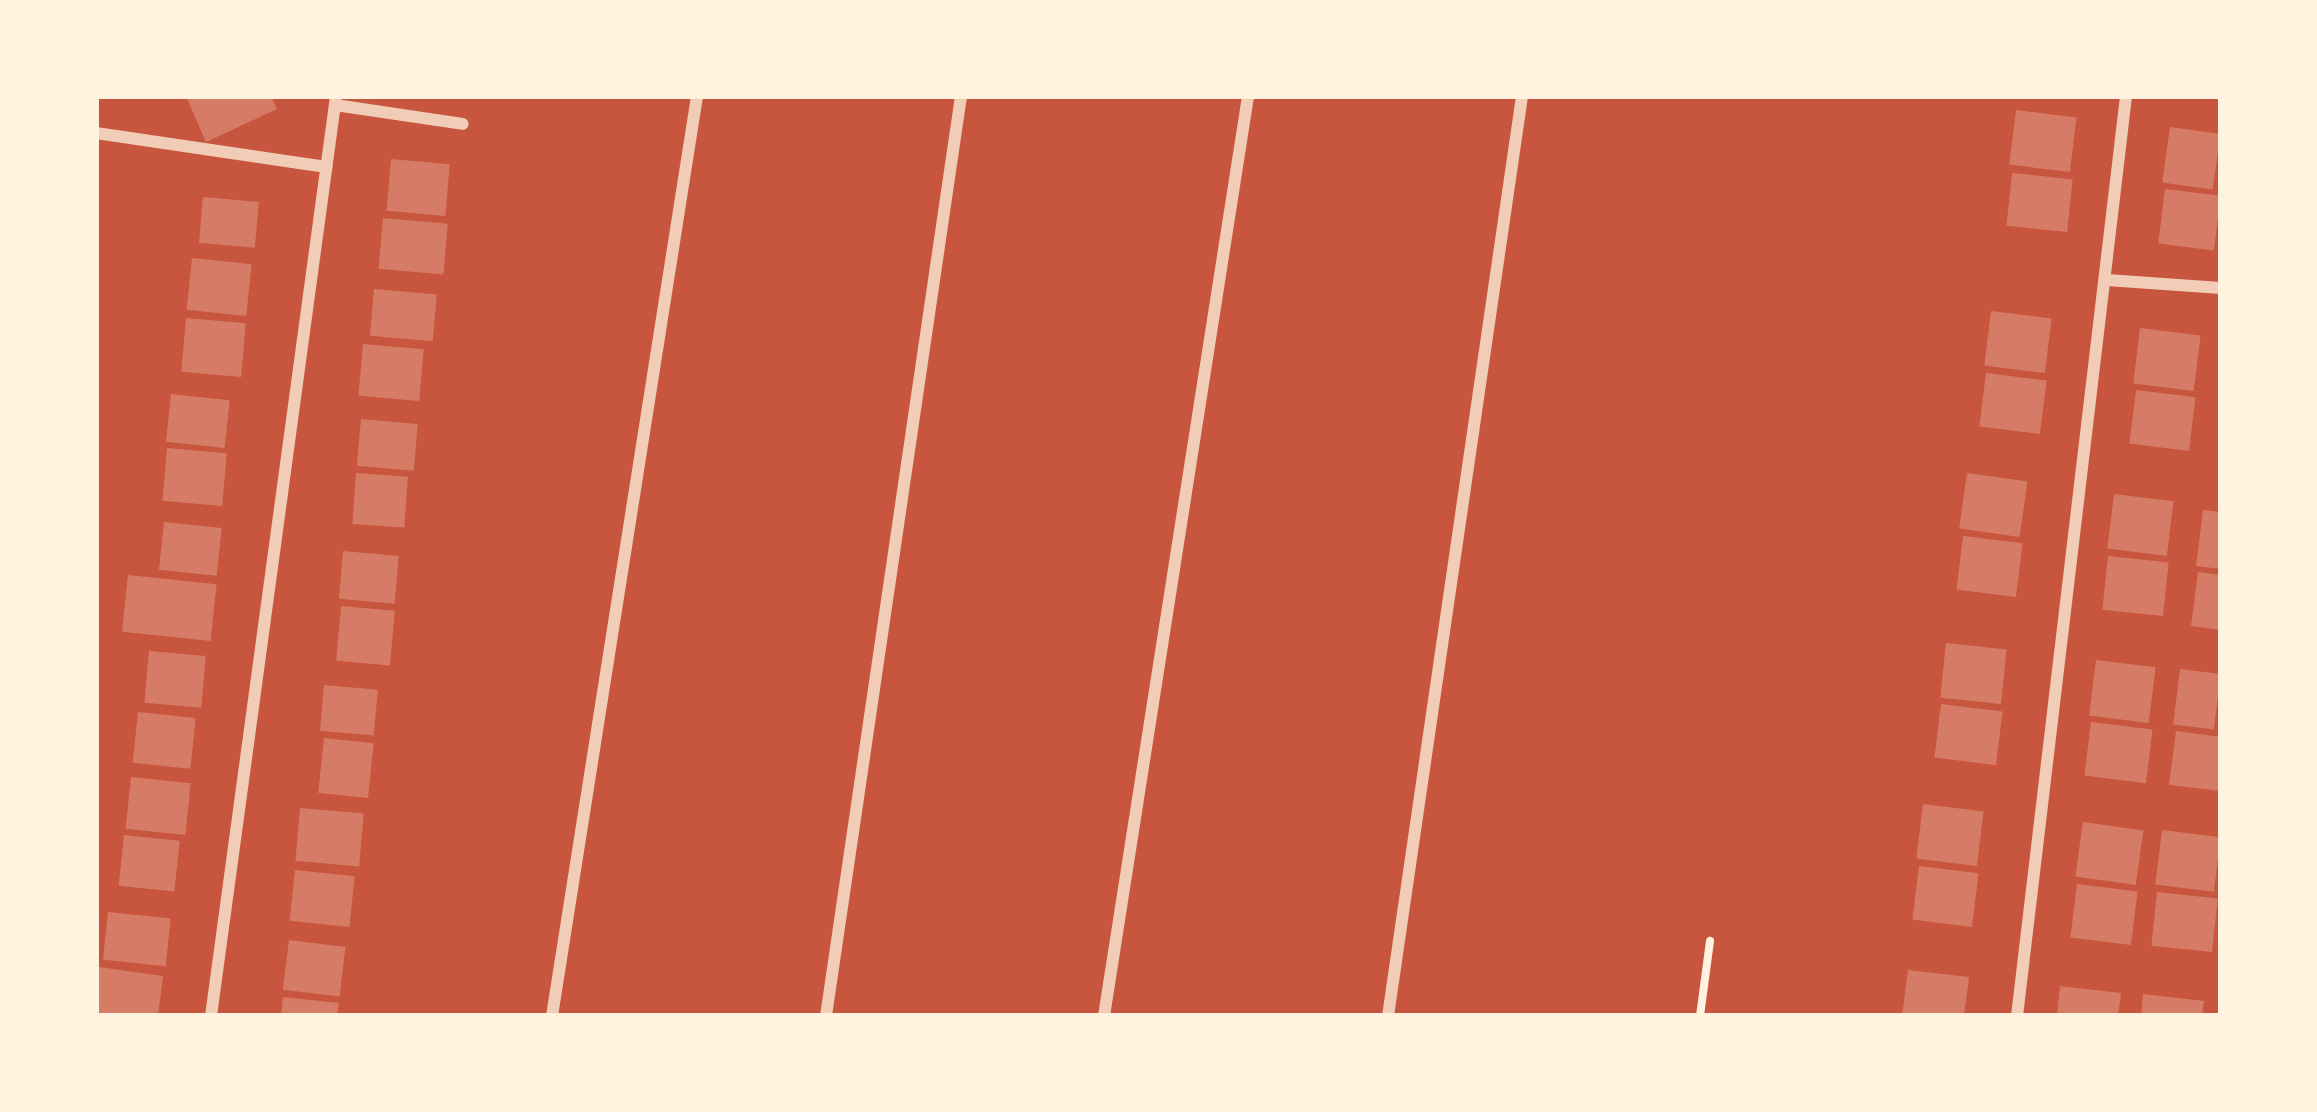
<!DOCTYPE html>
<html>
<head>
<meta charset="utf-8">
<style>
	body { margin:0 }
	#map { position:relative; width:2317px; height:1112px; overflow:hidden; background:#c8553d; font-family:"Nunito Sans",sans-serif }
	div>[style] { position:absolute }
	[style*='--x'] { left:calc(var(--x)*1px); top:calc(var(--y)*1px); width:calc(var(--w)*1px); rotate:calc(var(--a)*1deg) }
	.building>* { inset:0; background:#d67c66; transform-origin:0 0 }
	.path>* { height:8px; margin:-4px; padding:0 4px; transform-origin:4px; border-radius:4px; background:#fff3e0 }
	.minor>* { height:12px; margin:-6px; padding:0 6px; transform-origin:6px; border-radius:6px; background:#f1ccb7 }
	span { translate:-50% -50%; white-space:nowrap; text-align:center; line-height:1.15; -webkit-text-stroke:12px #fff3e0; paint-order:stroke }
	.frame { position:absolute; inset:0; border:99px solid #fff3e0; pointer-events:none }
</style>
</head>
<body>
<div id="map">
	<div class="building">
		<i style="clip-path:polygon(186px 96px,271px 96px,277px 109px,206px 142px)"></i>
		<i style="left:2016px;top:110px;width:61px;height:55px;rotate:7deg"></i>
		<i style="left:2170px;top:127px;width:51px;height:56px;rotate:8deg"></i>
		<i style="left:391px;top:159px;width:59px;height:52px;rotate:5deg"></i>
		<i style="left:2012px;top:173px;width:61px;height:53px;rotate:6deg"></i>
		<i style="left:2165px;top:189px;width:56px;height:55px;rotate:7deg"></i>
		<i style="left:203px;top:197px;width:56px;height:46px;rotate:5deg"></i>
		<i style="left:383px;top:218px;width:65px;height:51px;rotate:5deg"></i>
		<i style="left:192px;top:258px;width:60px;height:52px;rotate:6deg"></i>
		<i style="left:374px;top:289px;width:63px;height:47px;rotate:5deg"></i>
		<i style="left:1991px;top:311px;width:61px;height:55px;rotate:7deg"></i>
		<i style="left:186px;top:318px;width:60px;height:54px;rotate:5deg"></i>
		<i style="left:2140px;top:328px;width:61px;height:56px;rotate:7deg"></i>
		<i style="left:363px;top:344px;width:61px;height:52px;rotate:5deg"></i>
		<i style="left:1986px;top:373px;width:61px;height:54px;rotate:7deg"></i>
		<i style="left:2136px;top:390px;width:60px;height:54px;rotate:7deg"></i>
		<i style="left:171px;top:394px;width:59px;height:48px;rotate:6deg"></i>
		<i style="left:361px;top:419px;width:57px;height:47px;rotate:5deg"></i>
		<i style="left:167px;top:448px;width:60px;height:53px;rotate:5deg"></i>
		<i style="left:356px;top:473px;width:52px;height:51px;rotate:4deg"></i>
		<i style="left:1967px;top:473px;width:61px;height:56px;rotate:8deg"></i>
		<i style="left:2114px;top:494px;width:60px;height:55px;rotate:7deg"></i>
		<i style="clip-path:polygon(2203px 510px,2221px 512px,2221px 569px,2196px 566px)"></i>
		<i style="left:164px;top:522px;width:58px;height:48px;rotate:6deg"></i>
		<i style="left:1963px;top:536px;width:60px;height:54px;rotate:7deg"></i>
		<i style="left:343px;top:551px;width:56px;height:48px;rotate:5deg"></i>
		<i style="left:2108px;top:556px;width:61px;height:54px;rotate:6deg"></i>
		<i style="clip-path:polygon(2198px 572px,2221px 575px,2221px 630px,2191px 626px)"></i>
		<i style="left:128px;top:575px;width:89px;height:57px;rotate:6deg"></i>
		<i style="left:341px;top:606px;width:54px;height:55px;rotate:5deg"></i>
		<i style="left:1946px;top:643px;width:61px;height:55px;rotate:6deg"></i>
		<i style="left:149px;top:651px;width:57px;height:52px;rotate:5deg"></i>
		<i style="left:2096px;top:660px;width:60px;height:56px;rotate:7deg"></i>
		<i style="left:2180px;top:669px;width:41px;height:56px;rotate:7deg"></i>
		<i style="left:324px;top:685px;width:54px;height:46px;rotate:5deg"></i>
		<i style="left:1941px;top:704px;width:62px;height:54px;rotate:7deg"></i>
		<i style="left:138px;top:712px;width:58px;height:51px;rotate:6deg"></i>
		<i style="left:2091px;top:722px;width:62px;height:54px;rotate:7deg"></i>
		<i style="clip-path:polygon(2176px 731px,2221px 737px,2221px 791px,2169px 785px)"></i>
		<i style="left:324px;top:738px;width:50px;height:55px;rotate:6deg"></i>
		<i style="left:131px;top:777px;width:60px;height:52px;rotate:6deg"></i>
		<i style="left:1923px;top:804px;width:61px;height:55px;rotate:7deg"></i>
		<i style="left:300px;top:808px;width:64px;height:53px;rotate:5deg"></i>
		<i style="left:2083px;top:822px;width:61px;height:55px;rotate:8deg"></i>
		<i style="left:2162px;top:830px;width:59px;height:55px;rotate:7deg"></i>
		<i style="left:124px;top:835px;width:56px;height:51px;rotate:6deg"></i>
		<i style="left:1919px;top:866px;width:60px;height:54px;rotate:7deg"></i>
		<i style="left:295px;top:870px;width:60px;height:51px;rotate:6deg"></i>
		<i style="left:2077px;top:884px;width:61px;height:54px;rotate:7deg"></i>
		<i style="left:2157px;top:892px;width:61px;height:54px;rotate:6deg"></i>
		<i style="left:108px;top:912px;width:63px;height:48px;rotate:6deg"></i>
		<i style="left:289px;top:940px;width:57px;height:50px;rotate:7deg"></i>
		<i style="clip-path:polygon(99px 967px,163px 976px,158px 1016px,96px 1016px)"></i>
		<i style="clip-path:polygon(1908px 970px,1969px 977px,1964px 1016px,1902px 1016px)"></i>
		<i style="clip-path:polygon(2060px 986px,2121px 993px,2118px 1016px,2057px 1016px)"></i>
		<i style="clip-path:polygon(2143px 994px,2204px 1001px,2202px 1016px,2141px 1016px)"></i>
		<i style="clip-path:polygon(283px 997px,339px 1003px,337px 1016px,281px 1016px)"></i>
	</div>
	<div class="path">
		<i style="--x:1700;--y:1016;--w:76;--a:-82.4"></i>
	</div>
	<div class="minor">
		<i style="--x:335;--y:105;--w:129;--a:8.4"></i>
		<i style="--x:96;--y:133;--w:233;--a:8.4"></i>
		<i style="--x:2107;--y:280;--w:114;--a:4"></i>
		<i style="--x:211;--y:1016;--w:928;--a:-82.26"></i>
		<i style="--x:552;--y:1016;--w:931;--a:-81.04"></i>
		<i style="--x:826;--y:1016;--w:930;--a:-81.65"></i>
		<i style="--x:1104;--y:1016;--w:931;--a:-81.1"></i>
		<i style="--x:1388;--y:1016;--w:930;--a:-81.71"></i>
		<i style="--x:2017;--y:1016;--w:926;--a:-83.24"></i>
	</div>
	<div class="frame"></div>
</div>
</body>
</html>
